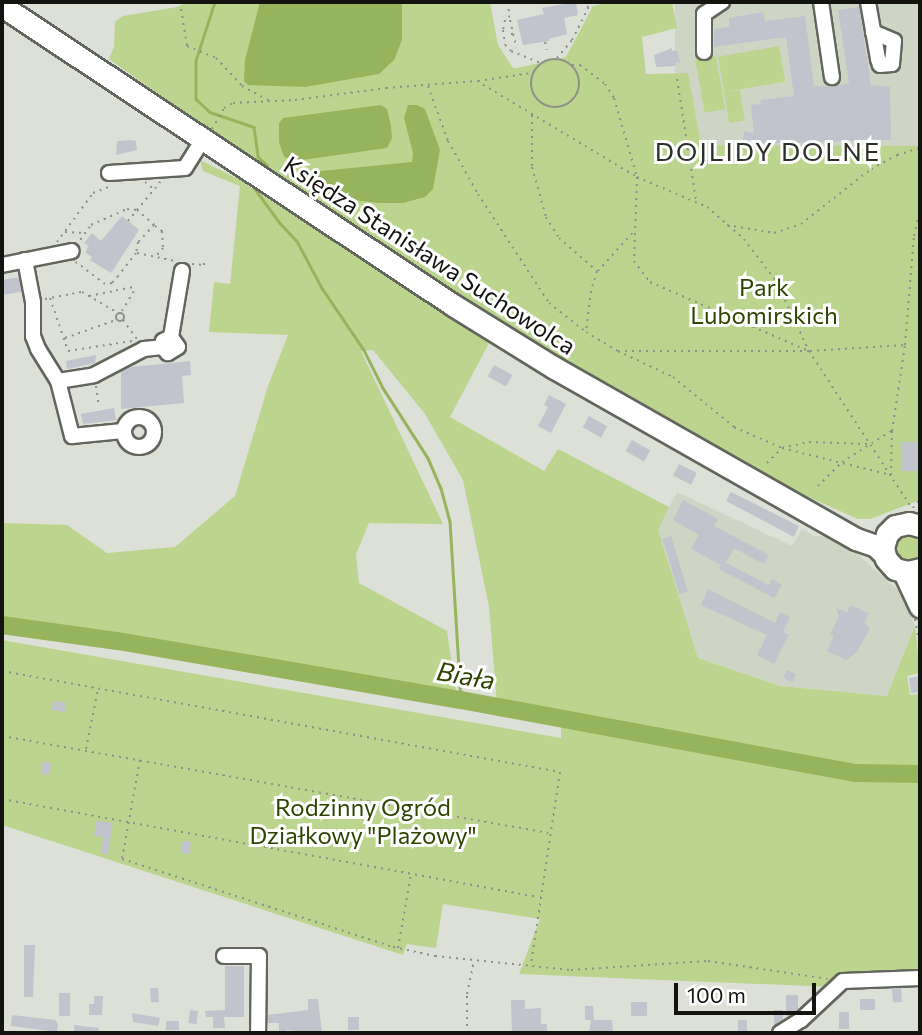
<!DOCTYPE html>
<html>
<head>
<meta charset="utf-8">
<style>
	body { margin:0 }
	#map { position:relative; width:922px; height:1035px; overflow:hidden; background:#dce0d6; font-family:Commissioner,sans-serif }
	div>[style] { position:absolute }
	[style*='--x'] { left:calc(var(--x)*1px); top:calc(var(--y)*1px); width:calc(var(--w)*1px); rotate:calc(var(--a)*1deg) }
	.built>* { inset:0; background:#ced5c4; transform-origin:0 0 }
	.green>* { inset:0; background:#bcd58e; transform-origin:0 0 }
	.water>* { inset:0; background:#96b45b }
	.stream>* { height:2.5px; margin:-1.25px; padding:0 1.25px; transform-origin:1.25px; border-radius:1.25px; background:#96b45b }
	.river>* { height:18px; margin:-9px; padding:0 9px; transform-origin:9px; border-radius:9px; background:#96b45b }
	.building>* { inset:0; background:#c1c3cd; transform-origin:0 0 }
	.path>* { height:2px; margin-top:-1px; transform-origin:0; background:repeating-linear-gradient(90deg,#8e9189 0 2px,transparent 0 7px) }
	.path>.ring { margin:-1px; padding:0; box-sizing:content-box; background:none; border:2px solid #8e9189; border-radius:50% }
	.roads { filter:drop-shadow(2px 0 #62665d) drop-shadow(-2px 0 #62665d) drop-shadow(0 2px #62665d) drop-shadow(0 -2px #62665d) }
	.minor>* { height:14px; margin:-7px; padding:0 7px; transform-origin:7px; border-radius:7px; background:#fff }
	.minor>.ring { margin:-7px; padding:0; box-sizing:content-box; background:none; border:14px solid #fff; border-radius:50% }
	.highway>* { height:21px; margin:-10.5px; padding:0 10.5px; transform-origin:10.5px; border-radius:10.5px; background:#fff }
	span { translate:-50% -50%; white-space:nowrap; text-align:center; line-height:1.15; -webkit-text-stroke:6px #fff; paint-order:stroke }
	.street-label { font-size:24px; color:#131410 }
	.park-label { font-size:24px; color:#314300 }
	.neighbourhood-label { font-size:26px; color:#2c2f27; letter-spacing:2px }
	.water-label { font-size:26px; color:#314200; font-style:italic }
	.frame { position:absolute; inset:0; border:4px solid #131410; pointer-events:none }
	.scale { position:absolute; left:674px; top:983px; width:142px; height:32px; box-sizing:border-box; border:4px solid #131410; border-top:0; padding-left:9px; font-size:21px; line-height:24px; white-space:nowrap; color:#131410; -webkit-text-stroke:5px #fff; paint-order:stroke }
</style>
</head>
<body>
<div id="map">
	<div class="built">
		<i style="left:675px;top:2px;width:245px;height:145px"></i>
		<i style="clip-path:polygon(677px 492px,792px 546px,802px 529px,815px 536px,829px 537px,855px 552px,898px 590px,915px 626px,888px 696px,780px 686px,698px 658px,657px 529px)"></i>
	</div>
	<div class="green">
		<i style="clip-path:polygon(187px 2px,490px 2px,498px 45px,513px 68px,517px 68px,566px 57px,593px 6px,612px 2px,672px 2px,677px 28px,642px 37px,646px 74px,688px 73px,701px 145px,920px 146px,920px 491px,917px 501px,870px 519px,858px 519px,775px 482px,555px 362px,272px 174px,109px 59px,114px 47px,115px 22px,123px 16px,177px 7px)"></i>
		<i style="left:779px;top:46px;width:36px;height:62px;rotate:80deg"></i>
		<i style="left:716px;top:56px;width:54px;height:21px;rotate:80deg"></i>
		<i style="left:740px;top:90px;width:31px;height:16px;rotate:81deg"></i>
		<i style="clip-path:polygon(200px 160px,238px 179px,489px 343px,450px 417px,544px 471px,558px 449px,669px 507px,658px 530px,698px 658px,780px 686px,887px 696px,915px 626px,920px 673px,907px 676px,910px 695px,920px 694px,920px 984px,856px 988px,519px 974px,540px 919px,443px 904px,436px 948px,407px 944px,403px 955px,2px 825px,2px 640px,561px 738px,561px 715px,497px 704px,489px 607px,463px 480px,425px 414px,373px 350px,361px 351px,443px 524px,369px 523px,356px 554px,359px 583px,447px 631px,457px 699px,2px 620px,2px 523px,67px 525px,107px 553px,175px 547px,235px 496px,268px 386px,288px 335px,209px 332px,214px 282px,230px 284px,240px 186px,203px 171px)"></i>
		<i style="clip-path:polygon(916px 533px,920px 537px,920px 559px,905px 565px,890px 550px,898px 534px)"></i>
	</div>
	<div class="water">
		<i style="clip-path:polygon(260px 2px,402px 2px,402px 40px,394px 60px,379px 74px,305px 87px,248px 85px,244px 81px,245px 60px)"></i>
		<i style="clip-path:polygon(381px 105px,387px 109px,391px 126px,392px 138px,387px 148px,295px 161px,284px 157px,279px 142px,279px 123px,283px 118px)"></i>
		<i style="clip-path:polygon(408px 105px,417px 105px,425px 109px,440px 150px,433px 189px,425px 197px,403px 203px,378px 203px,339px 198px,308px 187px,305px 182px,311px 172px,412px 162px,413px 153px,404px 118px)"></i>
	</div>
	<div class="stream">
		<i style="--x:215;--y:2;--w:62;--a:107.9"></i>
		<i style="--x:196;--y:61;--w:38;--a:90"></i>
		<i style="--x:196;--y:99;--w:19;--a:43"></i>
		<i style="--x:210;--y:112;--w:46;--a:18.8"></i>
		<i style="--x:254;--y:127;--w:30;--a:82"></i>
		<i style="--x:258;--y:157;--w:12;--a:42"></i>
		<i style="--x:267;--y:165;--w:4;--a:104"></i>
		<i style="--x:255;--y:185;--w:4;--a:90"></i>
		<i style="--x:255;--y:189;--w:42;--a:53.7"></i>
		<i style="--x:280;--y:223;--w:25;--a:47"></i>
		<i style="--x:297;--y:241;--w:53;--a:62"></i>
		<i style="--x:322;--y:288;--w:75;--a:55.9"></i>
		<i style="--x:364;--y:350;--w:42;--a:63.4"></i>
		<i style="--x:383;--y:388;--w:83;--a:57.3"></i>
		<i style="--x:428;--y:458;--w:33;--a:67"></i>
		<i style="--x:441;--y:488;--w:34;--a:75"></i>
		<i style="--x:450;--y:521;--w:179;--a:86.5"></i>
	</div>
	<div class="river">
		<i style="--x:2;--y:625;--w:117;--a:7.9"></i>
		<i style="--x:118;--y:641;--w:348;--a:9.8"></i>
		<i style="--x:461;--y:700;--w:402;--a:10.5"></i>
		<i style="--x:856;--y:773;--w:64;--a:0.9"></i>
	</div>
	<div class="building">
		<i style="clip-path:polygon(576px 2px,578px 15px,564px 18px,567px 34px,549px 39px,549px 41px,523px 45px,517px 20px,544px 14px,542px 8px)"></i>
		<i style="clip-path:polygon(859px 7px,871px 85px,890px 87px,891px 140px,743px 144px,744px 131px,754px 133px,751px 105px,761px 104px,760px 100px,794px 96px,786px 37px,714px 47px,714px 29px,729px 27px,729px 18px,763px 12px,765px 21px,805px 16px,814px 86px,832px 87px,849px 83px,838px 10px)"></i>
		<i style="clip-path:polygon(672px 48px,672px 51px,677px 50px,680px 62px,675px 63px,676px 66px,656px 67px,654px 55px)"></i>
		<i style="clip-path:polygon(131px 140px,136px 141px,137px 150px,116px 155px,117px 141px)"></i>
		<i style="clip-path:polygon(122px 216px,139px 230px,111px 273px,90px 260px,92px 257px,85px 252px,89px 246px,84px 243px,92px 233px,101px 241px)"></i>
		<i style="clip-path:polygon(19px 277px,21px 292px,2px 295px,2px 280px)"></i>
		<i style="clip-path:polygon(96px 355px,95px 363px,67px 369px,66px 361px)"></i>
		<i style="clip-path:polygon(190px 361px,191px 375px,182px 376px,184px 403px,121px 409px,121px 372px,132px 367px)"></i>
		<i style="left:494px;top:365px;width:21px;height:13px;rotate:29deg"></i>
		<i style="clip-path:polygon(549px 395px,566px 404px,551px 433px,538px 426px,548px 407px,544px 405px)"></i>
		<i style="clip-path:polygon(114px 408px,116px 420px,83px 424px,81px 414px)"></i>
		<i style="left:589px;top:416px;width:21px;height:13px;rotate:29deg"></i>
		<i style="left:632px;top:440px;width:21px;height:13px;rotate:29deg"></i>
		<i style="left:902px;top:442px;width:17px;height:29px"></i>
		<i style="left:679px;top:464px;width:20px;height:13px;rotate:27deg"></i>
		<i style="clip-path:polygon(731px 492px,799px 526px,794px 537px,726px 501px)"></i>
		<i style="clip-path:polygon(683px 500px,718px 519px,714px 526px,769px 555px,764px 564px,734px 548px,726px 563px,769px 585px,772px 579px,782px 585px,774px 598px,719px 569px,721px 565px,691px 549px,699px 535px,673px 520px)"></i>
		<i style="left:671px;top:536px;width:58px;height:9px;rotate:73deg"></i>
		<i style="clip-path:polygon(708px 589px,775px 623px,780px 612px,790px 617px,783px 632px,789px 635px,774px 664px,757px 655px,767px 635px,701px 605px)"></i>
		<i style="clip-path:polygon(851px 605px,869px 614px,864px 623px,870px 628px,857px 652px,846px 660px,827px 651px,834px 636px,830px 634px,839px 616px,836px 608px,847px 612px)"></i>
		<i style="left:787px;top:670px;width:10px;height:9px;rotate:24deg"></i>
		<i style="clip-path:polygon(919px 676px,920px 692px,911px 693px,909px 678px)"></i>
		<i style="left:53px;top:701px;width:13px;height:9px;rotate:9deg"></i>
		<i style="left:42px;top:762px;width:9px;height:12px;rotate:6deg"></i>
		<i style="clip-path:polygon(96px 821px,113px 823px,108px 855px,101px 853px,103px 837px,94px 836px)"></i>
		<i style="left:182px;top:841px;width:9px;height:12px;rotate:6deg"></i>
		<i style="clip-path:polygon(24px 945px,35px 945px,33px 997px,24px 997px)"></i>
		<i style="clip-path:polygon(225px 966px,244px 966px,244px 1017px,224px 1017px,225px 1028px,213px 1028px,213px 1017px,206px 1017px,205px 1011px,225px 1010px)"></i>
		<i style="left:158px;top:988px;width:14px;height:8px;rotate:86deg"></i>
		<i style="left:901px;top:988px;width:14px;height:9px;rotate:86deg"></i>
		<i style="left:59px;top:993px;width:11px;height:23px"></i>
		<i style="clip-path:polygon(786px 995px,798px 995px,798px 1010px,790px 1016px,786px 1016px)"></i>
		<i style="clip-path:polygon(94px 996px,103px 996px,102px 1015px,89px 1015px,89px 1004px,94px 1004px)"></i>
		<i style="clip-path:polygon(308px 999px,318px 999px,322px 1033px,286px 1030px,286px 1033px,279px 1033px,279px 1023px,268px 1023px,268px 1015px,308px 1010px)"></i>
		<i style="left:875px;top:999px;width:11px;height:15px;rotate:90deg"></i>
		<i style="clip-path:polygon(511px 1000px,525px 1000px,525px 1009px,541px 1008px,541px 1024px,547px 1024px,547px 1033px,512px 1033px)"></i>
		<i style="left:631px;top:1002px;width:16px;height:14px"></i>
		<i style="clip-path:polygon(585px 1006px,593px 1006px,594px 1020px,612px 1020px,613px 1033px,589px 1033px,591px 1020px,585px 1020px)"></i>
		<i style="left:190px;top:1010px;width:8px;height:13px;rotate:7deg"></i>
		<i style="clip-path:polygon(774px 1010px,783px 1010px,783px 1020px,774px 1026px)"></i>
		<i style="left:839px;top:1012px;width:10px;height:17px"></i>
		<i style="clip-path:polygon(132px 1013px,160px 1018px,158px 1026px,133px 1022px)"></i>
		<i style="clip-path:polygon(12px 1015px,55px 1020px,58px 1024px,57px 1032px,11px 1026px)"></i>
		<i style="left:359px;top:1017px;width:13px;height:11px;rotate:90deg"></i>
		<i style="left:738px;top:1020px;width:9px;height:13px"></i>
		<i style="left:179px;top:1021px;width:9px;height:13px;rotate:90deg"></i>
		<i style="clip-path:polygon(74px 1025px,99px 1028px,98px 1033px,74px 1033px)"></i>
	</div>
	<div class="path">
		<i style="--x:180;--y:2;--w:45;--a:81"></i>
		<i style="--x:187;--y:46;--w:31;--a:22"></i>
		<i style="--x:216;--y:58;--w:38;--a:47"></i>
		<i style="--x:242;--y:86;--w:30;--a:28"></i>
		<i style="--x:507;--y:2;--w:14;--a:78"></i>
		<i style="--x:510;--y:16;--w:6;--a:141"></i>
		<i style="--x:505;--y:20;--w:10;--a:101"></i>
		<i style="--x:503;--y:30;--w:15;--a:82"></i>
		<i style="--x:505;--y:45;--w:8;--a:45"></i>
		<i style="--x:511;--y:51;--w:31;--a:22"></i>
		<i style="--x:510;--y:20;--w:28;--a:77"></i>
		<i style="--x:511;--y:34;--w:7;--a:-8"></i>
		<i style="--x:545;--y:42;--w:8;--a:76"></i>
		<i style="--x:557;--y:58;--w:23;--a:-50"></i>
		<i style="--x:572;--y:40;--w:36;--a:-63"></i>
		<i style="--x:588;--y:8;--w:6;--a:-99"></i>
		<i class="ring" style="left:531px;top:59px;width:46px;height:46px"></i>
		<i style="--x:572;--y:65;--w:8;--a:0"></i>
		<i style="--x:580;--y:65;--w:31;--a:37"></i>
		<i style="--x:605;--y:84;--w:17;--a:57"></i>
		<i style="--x:614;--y:98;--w:82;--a:73.8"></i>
		<i style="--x:637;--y:177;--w:84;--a:92"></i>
		<i style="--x:634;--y:261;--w:26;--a:53"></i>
		<i style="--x:650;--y:282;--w:173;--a:23.5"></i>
		<i style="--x:809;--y:351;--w:188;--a:180"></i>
		<i style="--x:677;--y:79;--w:122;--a:81.1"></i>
		<i style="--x:478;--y:81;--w:54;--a:-8.6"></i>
		<i style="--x:428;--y:86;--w:59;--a:70"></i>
		<i style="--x:448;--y:141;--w:61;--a:60.5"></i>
		<i style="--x:478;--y:194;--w:130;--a:56.9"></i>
		<i style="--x:549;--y:303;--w:47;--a:38.1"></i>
		<i style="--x:586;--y:332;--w:37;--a:31"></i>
		<i style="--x:618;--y:351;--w:61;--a:25.3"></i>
		<i style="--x:673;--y:377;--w:79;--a:39.3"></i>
		<i style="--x:734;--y:427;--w:52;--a:23.6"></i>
		<i style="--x:782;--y:448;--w:112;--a:13.9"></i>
		<i style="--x:891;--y:475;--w:44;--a:-88.7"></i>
		<i style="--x:892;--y:431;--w:87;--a:-81.4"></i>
		<i style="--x:905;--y:345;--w:109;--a:-85.3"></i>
		<i style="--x:914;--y:236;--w:28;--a:-77"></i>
		<i style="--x:532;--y:115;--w:52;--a:90"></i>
		<i style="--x:532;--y:167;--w:52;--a:74.4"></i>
		<i style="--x:546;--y:217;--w:25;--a:58"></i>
		<i style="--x:559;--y:238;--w:50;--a:41"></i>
		<i style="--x:597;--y:271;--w:21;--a:107"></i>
		<i style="--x:591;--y:291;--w:39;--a:97"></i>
		<i style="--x:212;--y:129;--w:24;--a:-60"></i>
		<i style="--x:224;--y:108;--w:10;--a:-29"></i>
		<i style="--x:233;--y:103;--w:62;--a:-2.8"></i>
		<i style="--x:295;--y:100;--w:92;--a:-7.5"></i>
		<i style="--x:386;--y:88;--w:91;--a:-4.4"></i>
		<i style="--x:477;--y:81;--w:187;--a:31"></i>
		<i style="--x:637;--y:177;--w:76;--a:23.2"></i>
		<i style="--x:707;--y:207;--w:49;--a:40.9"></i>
		<i style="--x:744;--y:239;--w:53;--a:52.7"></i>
		<i style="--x:776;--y:281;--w:77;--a:64.8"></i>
		<i style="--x:809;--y:351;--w:186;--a:56.8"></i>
		<i style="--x:145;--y:182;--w:13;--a:39"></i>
		<i style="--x:127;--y:209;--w:10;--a:6"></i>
		<i style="--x:137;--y:210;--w:23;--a:41"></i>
		<i style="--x:154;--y:225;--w:23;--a:133"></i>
		<i style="--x:138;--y:242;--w:11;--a:100"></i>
		<i style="--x:136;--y:253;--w:29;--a:128"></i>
		<i style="--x:118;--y:276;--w:9;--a:131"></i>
		<i style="--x:112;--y:283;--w:7;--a:172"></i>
		<i style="--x:105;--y:284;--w:39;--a:-143"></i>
		<i style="--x:74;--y:261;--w:10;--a:-101"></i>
		<i style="--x:72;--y:251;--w:32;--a:-54"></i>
		<i style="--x:91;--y:225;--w:39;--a:-24"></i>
		<i style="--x:128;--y:221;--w:52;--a:-50.5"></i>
		<i style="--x:727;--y:225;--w:48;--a:9.7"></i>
		<i style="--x:774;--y:233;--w:28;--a:-18"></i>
		<i style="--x:801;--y:224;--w:89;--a:-38.2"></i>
		<i style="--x:871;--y:169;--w:30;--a:-28"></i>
		<i style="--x:897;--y:155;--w:24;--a:-17"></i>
		<i style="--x:155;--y:226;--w:9;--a:36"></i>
		<i style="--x:162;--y:231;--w:17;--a:87"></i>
		<i style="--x:163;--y:248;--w:11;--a:131"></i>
		<i style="--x:65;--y:232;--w:20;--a:3"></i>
		<i style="--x:57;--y:242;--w:61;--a:-53.7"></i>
		<i style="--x:93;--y:193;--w:19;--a:-21"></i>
		<i style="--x:137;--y:253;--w:40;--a:12"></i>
		<i style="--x:192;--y:264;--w:12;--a:5"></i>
		<i style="--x:204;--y:265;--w:7;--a:-90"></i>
		<i style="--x:598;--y:271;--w:54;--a:-48"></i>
		<i style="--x:89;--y:296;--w:45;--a:-11.6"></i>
		<i style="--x:50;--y:298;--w:56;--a:71.2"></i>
		<i style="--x:68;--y:351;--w:65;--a:-8.9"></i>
		<i style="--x:45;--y:299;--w:38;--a:-11"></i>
		<i style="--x:82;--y:292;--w:42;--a:30.3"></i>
		<i style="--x:122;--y:311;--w:23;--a:-59"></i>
		<i class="ring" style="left:116px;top:313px;width:6px;height:6px"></i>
		<i style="--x:123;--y:320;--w:24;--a:54"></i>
		<i style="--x:65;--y:338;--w:54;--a:-19.4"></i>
		<i style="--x:810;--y:351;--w:95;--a:-3.6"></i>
		<i style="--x:96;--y:386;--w:21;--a:82"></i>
		<i style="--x:767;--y:463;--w:21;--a:-45"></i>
		<i style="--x:782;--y:448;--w:28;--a:-13"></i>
		<i style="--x:809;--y:442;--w:59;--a:1.9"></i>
		<i style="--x:818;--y:486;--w:34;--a:-45"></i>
		<i style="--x:842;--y:462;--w:58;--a:-32.3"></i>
		<i style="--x:913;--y:508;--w:11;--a:-52"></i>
		<i style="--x:915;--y:619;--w:27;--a:80"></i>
		<i style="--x:2;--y:671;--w:567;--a:10.26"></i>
		<i style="--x:560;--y:772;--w:194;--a:98.6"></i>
		<i style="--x:2;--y:736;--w:555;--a:10.07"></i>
		<i style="--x:86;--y:749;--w:61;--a:-78.7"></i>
		<i style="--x:140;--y:760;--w:101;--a:100.3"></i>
		<i style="--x:122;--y:859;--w:285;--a:18"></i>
		<i style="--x:393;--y:947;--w:43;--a:12.1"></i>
		<i style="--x:435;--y:956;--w:137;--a:5.9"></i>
		<i style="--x:571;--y:970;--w:137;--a:-3.8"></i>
		<i style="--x:708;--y:961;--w:121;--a:8.5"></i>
		<i style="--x:2;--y:799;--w:545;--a:10.36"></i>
		<i style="--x:398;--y:948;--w:75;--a:-80"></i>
		<i style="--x:467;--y:1033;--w:39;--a:-90"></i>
		<i style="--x:467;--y:994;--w:34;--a:-78"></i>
	</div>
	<div class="roads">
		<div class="minor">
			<i style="--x:821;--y:2;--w:76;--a:81.7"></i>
			<i style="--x:868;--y:2;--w:58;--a:80"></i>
			<i style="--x:878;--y:59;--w:6;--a:72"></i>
			<i style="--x:880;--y:65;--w:12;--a:-5"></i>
			<i style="--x:892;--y:64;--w:23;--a:-85"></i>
			<i style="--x:894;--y:41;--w:23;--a:-157"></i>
			<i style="--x:704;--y:52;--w:38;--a:-90"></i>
			<i style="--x:704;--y:14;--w:22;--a:-34"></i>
			<i style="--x:109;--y:173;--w:76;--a:-3.8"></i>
			<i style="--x:185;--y:168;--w:34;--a:-58"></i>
			<i style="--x:25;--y:260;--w:43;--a:79.2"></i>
			<i style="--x:33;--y:302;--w:34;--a:90"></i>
			<i style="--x:33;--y:336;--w:14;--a:69"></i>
			<i style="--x:38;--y:349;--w:38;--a:58"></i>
			<i style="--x:58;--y:381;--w:36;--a:-9"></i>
			<i style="--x:94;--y:375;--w:56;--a:-27.5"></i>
			<i style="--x:144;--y:349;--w:18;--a:-6"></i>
			<i style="--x:2;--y:265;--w:71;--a:-11.3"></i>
			<i style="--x:171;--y:337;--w:12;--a:55"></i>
			<i style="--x:178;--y:347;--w:12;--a:149"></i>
			<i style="--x:168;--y:353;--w:8;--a:-135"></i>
			<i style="--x:162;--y:347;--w:6;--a:-81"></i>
			<i style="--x:163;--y:341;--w:9;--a:-27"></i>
			<i style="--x:171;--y:337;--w:67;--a:-80.5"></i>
			<i style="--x:58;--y:381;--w:57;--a:75.7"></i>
			<i style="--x:72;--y:436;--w:51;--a:-5.6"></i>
			<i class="ring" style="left:124px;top:417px;width:16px;height:16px"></i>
			<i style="--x:224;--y:956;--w:35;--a:0"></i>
			<i style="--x:259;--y:956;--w:77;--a:90.7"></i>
			<i style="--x:780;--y:1033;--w:25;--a:-32"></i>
			<i style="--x:801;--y:1020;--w:57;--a:-42.9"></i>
			<i style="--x:843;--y:981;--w:77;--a:-2.2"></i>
		</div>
		<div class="highway">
			<i style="--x:2;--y:6;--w:541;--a:33.54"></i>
			<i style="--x:453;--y:305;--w:118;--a:31.8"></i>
			<i style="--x:553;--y:367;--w:348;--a:29.6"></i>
			<i style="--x:856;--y:539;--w:21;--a:19"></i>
			<i style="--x:876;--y:546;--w:11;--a:45"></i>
			<i style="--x:920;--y:526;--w:11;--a:-165"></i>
			<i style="--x:909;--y:523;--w:14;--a:168"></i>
			<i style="--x:895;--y:526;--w:11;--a:135"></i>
			<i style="--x:887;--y:534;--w:15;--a:106"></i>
			<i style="--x:883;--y:548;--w:11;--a:75"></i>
			<i style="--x:886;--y:559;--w:13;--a:48"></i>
			<i style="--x:895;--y:569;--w:13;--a:13"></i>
			<i style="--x:908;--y:572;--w:12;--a:-14"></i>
			<i style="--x:904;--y:572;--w:38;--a:65"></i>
		</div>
	</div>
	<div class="street-label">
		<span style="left:430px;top:255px;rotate:33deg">Księdza Stanisława Suchowolca</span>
	</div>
	<div class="park-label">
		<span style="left:764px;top:301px">Park<br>Lubomirskich</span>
		<span style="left:363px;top:821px">Rodzinny Ogród<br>Działkowy "Plażowy"</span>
	</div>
	<div class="neighbourhood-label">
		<span style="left:768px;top:151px">DOJLIDY DOLNE</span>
	</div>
	<div class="water-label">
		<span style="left:466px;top:675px;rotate:10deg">Biała</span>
	</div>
	<div class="frame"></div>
	<div class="scale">100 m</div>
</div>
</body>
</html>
